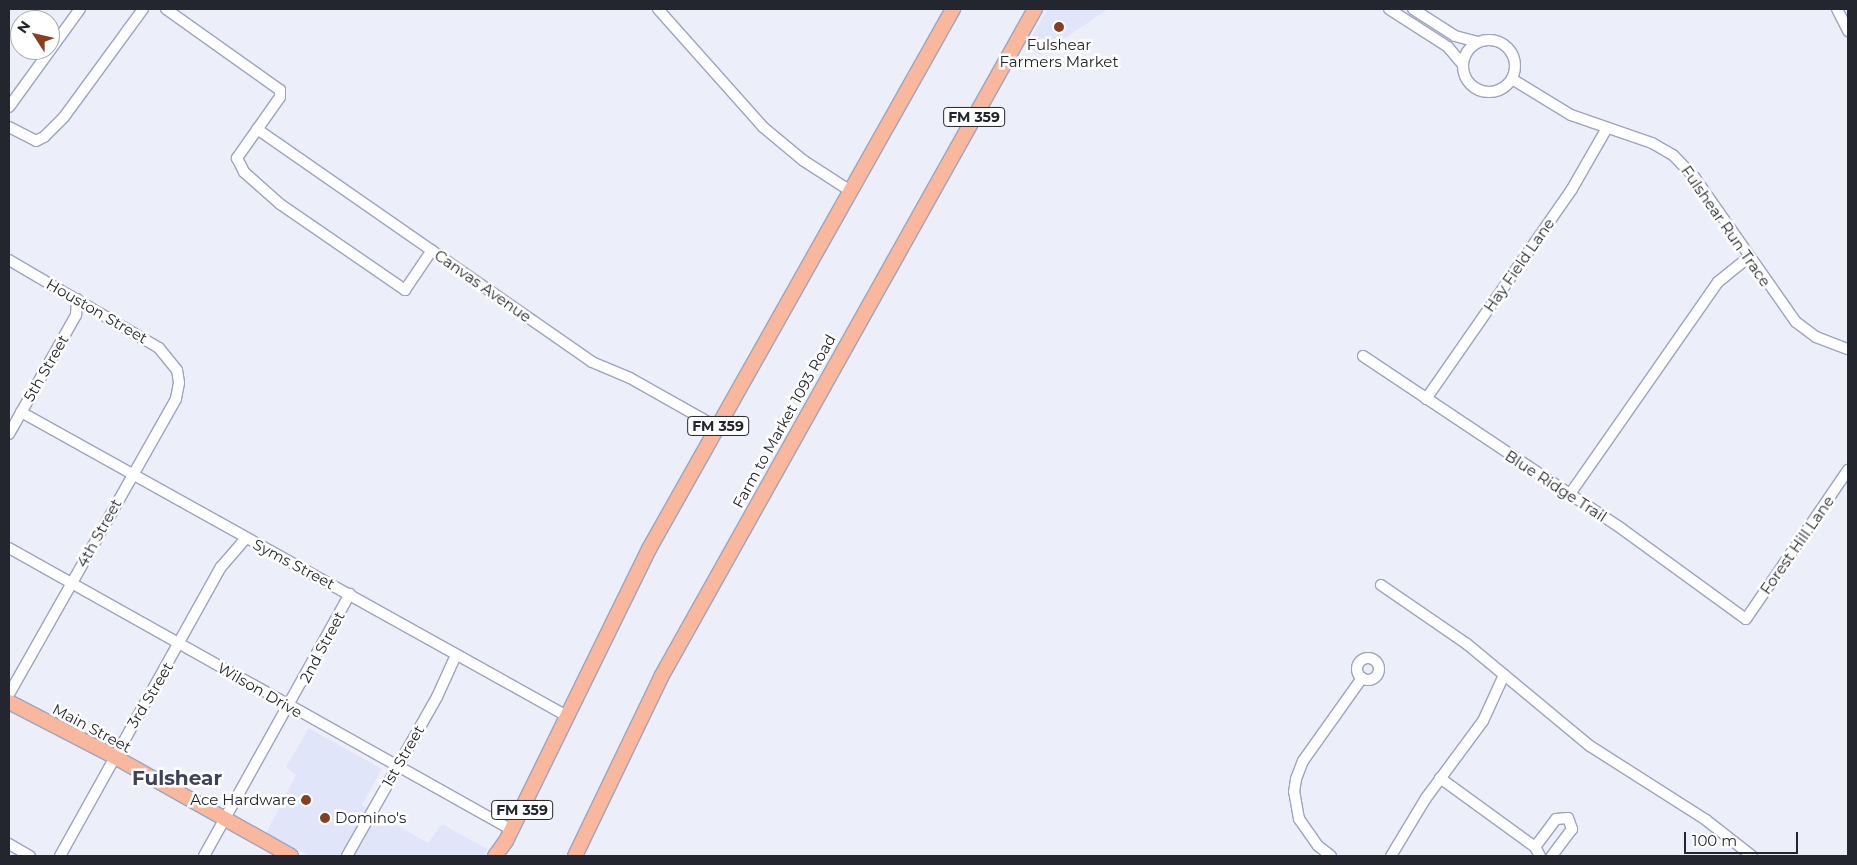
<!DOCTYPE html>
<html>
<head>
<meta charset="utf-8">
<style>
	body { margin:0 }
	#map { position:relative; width:1857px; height:865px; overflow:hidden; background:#eceffa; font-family:Montserrat,sans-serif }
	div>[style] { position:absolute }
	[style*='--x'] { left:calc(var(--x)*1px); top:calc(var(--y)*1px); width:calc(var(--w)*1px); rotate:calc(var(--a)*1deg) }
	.built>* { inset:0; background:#e0e5fa }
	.roads { filter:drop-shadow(1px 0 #9ea4bf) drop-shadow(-1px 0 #9ea4bf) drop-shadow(0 1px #9ea4bf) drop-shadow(0 -1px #9ea4bf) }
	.minor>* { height:10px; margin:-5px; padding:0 5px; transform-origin:5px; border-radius:5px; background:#fff }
	.minor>.ring { margin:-5px; padding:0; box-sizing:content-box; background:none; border:10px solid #fff; border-radius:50% }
	.major>* { height:14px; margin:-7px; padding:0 7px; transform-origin:7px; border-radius:7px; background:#f9b89d }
	.dots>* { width:14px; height:14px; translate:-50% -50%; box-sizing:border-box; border:2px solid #fff; border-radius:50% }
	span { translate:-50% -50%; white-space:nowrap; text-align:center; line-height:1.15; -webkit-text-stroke:5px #fff; paint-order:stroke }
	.shield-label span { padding:1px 4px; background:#fff; border:1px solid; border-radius:4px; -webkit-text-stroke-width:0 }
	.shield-label { font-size:14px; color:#23252f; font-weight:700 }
	.poi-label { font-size:15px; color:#23252f }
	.right { translate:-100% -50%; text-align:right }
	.left { translate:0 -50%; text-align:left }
	.street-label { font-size:15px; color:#23252f }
	.district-label { font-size:20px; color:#3d4258; font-weight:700 }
	.frame { position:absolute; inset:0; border:10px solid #23252f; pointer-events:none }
	.north { position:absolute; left:10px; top:10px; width:50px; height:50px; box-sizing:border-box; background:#fff; border:1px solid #a7a8ac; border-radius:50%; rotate:305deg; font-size:14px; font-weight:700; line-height:20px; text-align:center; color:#23252f }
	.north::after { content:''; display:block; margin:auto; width:18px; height:22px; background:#873f20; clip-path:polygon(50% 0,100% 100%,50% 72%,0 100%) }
	.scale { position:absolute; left:1684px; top:832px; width:114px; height:22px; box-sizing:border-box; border:2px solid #23252f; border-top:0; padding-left:6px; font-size:15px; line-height:18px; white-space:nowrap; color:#23252f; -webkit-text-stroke:4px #fff; paint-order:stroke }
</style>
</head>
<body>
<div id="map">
	<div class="built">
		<i style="clip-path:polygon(1048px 9px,1108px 9px,1040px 55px,1026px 46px)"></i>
		<i style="clip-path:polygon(309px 728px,382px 769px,362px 805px,428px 843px,442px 824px,487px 849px,484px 856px,310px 856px,266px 833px,296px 775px,286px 767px)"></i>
	</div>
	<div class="roads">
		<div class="minor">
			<i style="--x:166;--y:9;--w:140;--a:35.4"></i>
			<i style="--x:280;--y:90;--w:7;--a:90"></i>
			<i style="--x:280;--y:97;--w:75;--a:125.2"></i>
			<i style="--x:237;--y:158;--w:16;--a:63"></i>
			<i style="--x:244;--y:172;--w:48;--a:41.6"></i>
			<i style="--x:280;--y:204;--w:152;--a:34.5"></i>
			<i style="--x:405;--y:290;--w:48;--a:-56"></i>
			<i style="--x:658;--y:9;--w:158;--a:48.3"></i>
			<i style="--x:763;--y:127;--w:53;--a:39.7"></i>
			<i style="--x:804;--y:161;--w:54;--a:32.8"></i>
			<i style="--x:1389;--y:9;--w:70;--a:32.8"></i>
			<i style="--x:1448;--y:47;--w:23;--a:50"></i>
			<i style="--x:1413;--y:9;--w:50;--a:32.7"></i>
			<i style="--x:1455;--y:36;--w:23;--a:15"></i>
			<i style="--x:1837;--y:9;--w:25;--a:63"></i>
			<i class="ring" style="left:1463px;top:40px;width:42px;height:42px"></i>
			<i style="--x:1512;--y:79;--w:69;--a:31.4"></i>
			<i style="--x:1571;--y:115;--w:86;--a:19.1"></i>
			<i style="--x:1652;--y:143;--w:24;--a:30"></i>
			<i style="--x:1673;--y:155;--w:32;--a:46"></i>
			<i style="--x:1695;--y:178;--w:176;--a:55"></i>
			<i style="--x:1796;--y:322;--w:25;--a:37"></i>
			<i style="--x:1816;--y:337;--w:34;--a:21"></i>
			<i style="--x:9;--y:107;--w:121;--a:-54.1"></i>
			<i style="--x:9;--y:127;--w:30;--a:27"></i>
			<i style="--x:36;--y:141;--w:9;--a:-27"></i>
			<i style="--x:44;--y:137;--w:28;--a:-45"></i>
			<i style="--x:64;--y:117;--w:134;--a:-53.8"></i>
			<i style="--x:257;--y:129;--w:408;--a:34.8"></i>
			<i style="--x:592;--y:362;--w:41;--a:22.8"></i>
			<i style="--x:630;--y:378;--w:100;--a:29.4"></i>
			<i style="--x:9;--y:260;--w:174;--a:30.4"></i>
			<i style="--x:159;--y:348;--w:28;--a:51"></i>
			<i style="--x:177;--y:370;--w:13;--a:81"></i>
			<i style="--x:179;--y:383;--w:16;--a:101"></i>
			<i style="--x:176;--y:399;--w:339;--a:119.5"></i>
			<i style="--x:1363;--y:356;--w:311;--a:33.7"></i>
			<i style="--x:1622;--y:529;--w:153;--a:36"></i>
			<i style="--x:1746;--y:619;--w:181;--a:-55.6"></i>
			<i style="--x:1426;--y:399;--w:256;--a:-55.2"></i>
			<i style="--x:1572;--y:189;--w:70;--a:-60.2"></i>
			<i style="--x:21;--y:412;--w:625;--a:29.11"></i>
			<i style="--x:9;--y:434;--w:137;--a:-60.6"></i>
			<i style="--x:76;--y:315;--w:16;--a:-86"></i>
			<i style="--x:1570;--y:494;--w:259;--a:-55.1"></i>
			<i style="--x:1718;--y:282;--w:38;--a:-39"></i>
			<i style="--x:9;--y:548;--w:577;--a:29.28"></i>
			<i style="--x:1381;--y:585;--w:104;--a:34.5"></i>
			<i style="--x:1467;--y:644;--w:160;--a:39.7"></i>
			<i style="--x:1590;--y:746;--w:138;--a:32.5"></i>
			<i style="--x:1706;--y:820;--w:58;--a:38"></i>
			<i class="ring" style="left:1357px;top:658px;width:12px;height:12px"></i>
			<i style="--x:1440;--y:778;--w:117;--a:36"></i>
			<i style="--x:1535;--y:847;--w:10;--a:61"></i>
			<i style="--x:9;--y:844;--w:24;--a:30"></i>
			<i style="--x:1535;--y:847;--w:35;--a:-53"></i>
			<i style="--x:1556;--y:819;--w:12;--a:-5"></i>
			<i style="--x:1568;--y:818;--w:12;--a:70"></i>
			<i style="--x:1572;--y:829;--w:34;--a:127"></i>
			<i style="--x:60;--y:856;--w:331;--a:-60.9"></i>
			<i style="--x:221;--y:567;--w:38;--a:-49"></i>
			<i style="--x:204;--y:856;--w:300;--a:-60.9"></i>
			<i style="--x:347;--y:856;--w:183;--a:-60.5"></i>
			<i style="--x:437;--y:697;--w:46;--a:-65.7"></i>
			<i style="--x:1331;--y:856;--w:16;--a:-142"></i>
			<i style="--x:1318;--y:846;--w:33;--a:-125"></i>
			<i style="--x:1299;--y:819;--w:27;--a:-100"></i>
			<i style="--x:1294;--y:792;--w:13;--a:-81"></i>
			<i style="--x:1296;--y:779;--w:19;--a:-69"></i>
			<i style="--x:1303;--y:761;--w:102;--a:-54.6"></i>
			<i style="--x:1391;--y:856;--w:68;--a:-58.9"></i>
			<i style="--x:1426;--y:798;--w:96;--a:-53.5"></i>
			<i style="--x:1483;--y:721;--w:51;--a:-65.5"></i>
		</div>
		<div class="major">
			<i style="--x:9;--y:702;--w:117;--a:27.4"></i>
			<i style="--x:113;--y:756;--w:204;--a:29.3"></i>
			<i style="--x:495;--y:856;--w:19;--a:-54"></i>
			<i style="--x:506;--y:841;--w:325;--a:-63.9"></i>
			<i style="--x:649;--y:549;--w:620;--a:-60.62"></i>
			<i style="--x:575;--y:856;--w:199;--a:-64.3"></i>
			<i style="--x:661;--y:677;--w:766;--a:-60.76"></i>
		</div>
	</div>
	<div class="dots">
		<i style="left:1059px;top:27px;background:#873f20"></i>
		<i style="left:306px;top:800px;background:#873f20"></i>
		<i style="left:325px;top:818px;background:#873f20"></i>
	</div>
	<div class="shield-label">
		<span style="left:974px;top:117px">FM 359</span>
		<span style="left:718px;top:426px">FM 359</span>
		<span style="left:522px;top:810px">FM 359</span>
	</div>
	<div class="poi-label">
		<span style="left:1059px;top:53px">Fulshear<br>Farmers Market</span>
		<span class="right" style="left:296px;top:800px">Ace Hardware</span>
		<span class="left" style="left:335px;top:818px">Domino's</span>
	</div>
	<div class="street-label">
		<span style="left:1726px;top:226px;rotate:55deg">Fulshear Run Trace</span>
		<span style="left:1519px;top:265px;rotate:-55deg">Hay Field Lane</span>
		<span style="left:483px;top:286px;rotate:35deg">Canvas Avenue</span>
		<span style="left:97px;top:311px;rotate:30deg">Houston Street</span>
		<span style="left:46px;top:368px;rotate:-60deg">5th Street</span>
		<span style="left:784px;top:421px;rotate:-61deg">Farm to Market 1093 Road</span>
		<span style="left:1556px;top:486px;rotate:33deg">Blue Ridge Trail</span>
		<span style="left:99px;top:533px;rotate:-61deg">4th Street</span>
		<span style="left:1797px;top:545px;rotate:-55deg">Forest Hill Lane</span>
		<span style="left:294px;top:564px;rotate:28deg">Syms Street</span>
		<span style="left:322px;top:647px;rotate:-62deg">2nd Street</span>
		<span style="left:260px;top:690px;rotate:30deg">Wilson Drive</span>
		<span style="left:150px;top:695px;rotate:-59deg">3rd Street</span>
		<span style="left:92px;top:728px;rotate:28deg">Main Street</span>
		<span style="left:403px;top:756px;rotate:-60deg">1st Street</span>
	</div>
	<div class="district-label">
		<span style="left:177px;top:778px">Fulshear</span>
	</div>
	<div class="frame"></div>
	<div class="north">N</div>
	<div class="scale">100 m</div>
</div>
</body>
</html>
